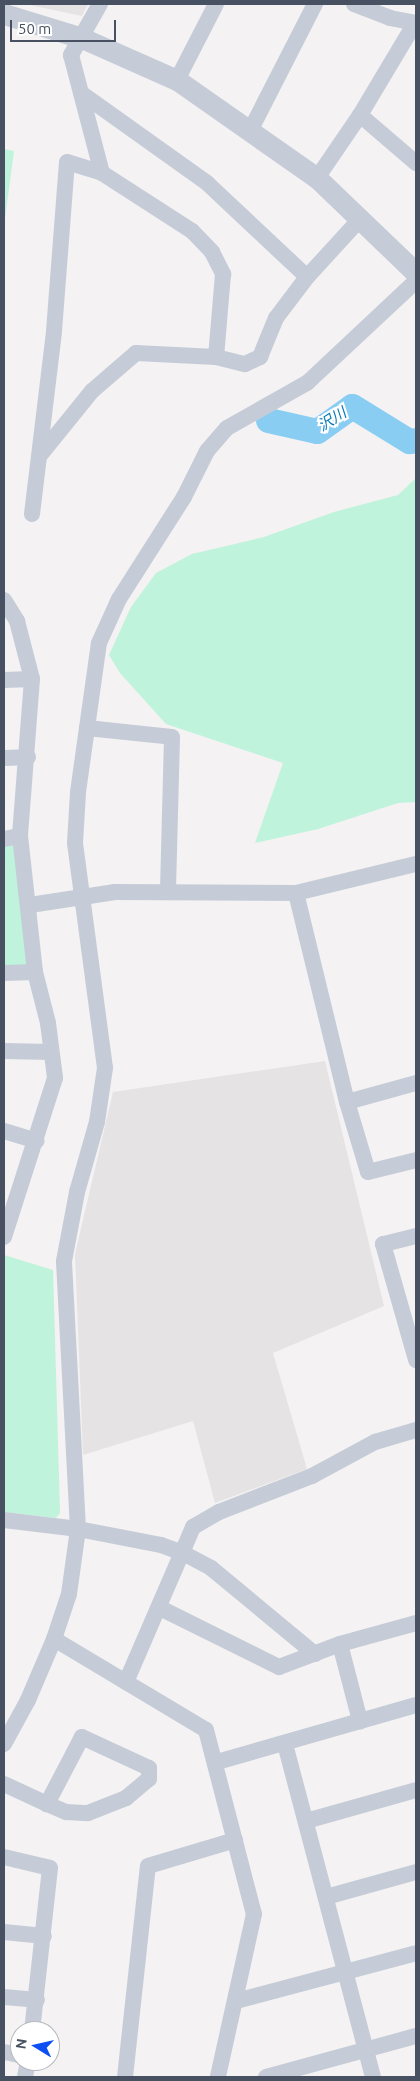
<!DOCTYPE html>
<html>
<head>
<meta charset="utf-8">
<style>
	body { margin:0 }
	#map { position:relative; width:420px; height:2081px; overflow:hidden; background:#f4f2f2; font-family:Ubuntu,"Noto Sans JP",sans-serif }
	div>[style] { position:absolute }
	[style*='--x'] { left:calc(var(--x)*1px); top:calc(var(--y)*1px); width:calc(var(--w)*1px); rotate:calc(var(--a)*1deg) }
	.education>* { inset:0; background:#e5e3e4 }
	.green>* { inset:0; background:#bff3db }
	.river>* { height:25px; margin:-12.5px; padding:0 12.5px; transform-origin:12.5px; border-radius:12.5px; background:#89cdf3 }
	.minor>* { height:16px; margin:-8px; padding:0 8px; transform-origin:8px; border-radius:8px; background:#c5ccd7 }
	.tertiary>* { height:21px; margin:-10.5px; padding:0 10.5px; transform-origin:10.5px; border-radius:10.5px; background:#c5ccd7 }
	span { translate:-50% -50%; white-space:nowrap; text-align:center; line-height:1.15; -webkit-text-stroke:4.5px #fff; paint-order:stroke }
	.water-label { font-size:15px; color:#0278ba; font-style:italic }
	.frame { position:absolute; inset:0; border:5px solid #485161; pointer-events:none }
	.north { position:absolute; left:10px; top:2021px; width:50px; height:50px; box-sizing:border-box; background:#fff; border:1px solid #b6b9c0; border-radius:50%; rotate:279deg; font-size:14px; font-weight:700; line-height:20px; text-align:center; color:#485161 }
	.north::after { content:''; display:block; margin:auto; width:18px; height:22px; background:#0c4ff3; clip-path:polygon(50% 0,100% 100%,50% 72%,0 100%) }
	.scale { position:absolute; left:10px; top:20px; width:106px; height:22px; box-sizing:border-box; border:2px solid #485161; border-top:0; padding-left:6px; font-size:15px; line-height:18px; white-space:nowrap; color:#485161; -webkit-text-stroke:4px #fff; paint-order:stroke }
</style>
</head>
<body>
<div id="map">
	<div class="education">
		<i style="clip-path:polygon(25px 4px,88px 4px,82px 16px)"></i>
		<i style="clip-path:polygon(325px 1061px,384px 1306px,273px 1353px,307px 1469px,215px 1503px,193px 1421px,83px 1455px,75px 1254px,113px 1092px)"></i>
	</div>
	<div class="green">
		<i style="clip-path:polygon(4px 149px,14px 151px,4px 226px)"></i>
		<i style="clip-path:polygon(416px 478px,416px 802px,398px 803px,318px 829px,255px 843px,283px 763px,166px 724px,120px 673px,109px 655px,131px 607px,156px 573px,192px 554px,264px 537px,334px 512px,398px 495px)"></i>
		<i style="clip-path:polygon(18px 840px,31px 969px,4px 969px,4px 843px)"></i>
		<i style="clip-path:polygon(4px 1255px,53px 1270px,60px 1513px,56px 1518px,4px 1512px)"></i>
	</div>
	<div class="river">
		<i style="--x:268;--y:420;--w:50;--a:12.7"></i>
		<i style="--x:317;--y:431;--w:43;--a:-35.5"></i>
		<i style="--x:352;--y:406;--w:67;--a:31.6"></i>
		<i style="--x:409;--y:441;--w:7;--a:-8"></i>
	</div>
	<div class="minor">
		<i style="--x:100;--y:4;--w:59;--a:119.6"></i>
		<i style="--x:71;--y:55;--w:122;--a:75.3"></i>
		<i style="--x:354;--y:4;--w:39;--a:21"></i>
		<i style="--x:390;--y:18;--w:26;--a:11"></i>
		<i style="--x:177;--y:80;--w:85;--a:-62.8"></i>
		<i style="--x:81;--y:93;--w:155;--a:35.5"></i>
		<i style="--x:207;--y:183;--w:137;--a:43.2"></i>
		<i style="--x:360;--y:115;--w:74;--a:40.6"></i>
		<i style="--x:250;--y:131;--w:143;--a:-62.9"></i>
		<i style="--x:317;--y:178;--w:76;--a:-55.7"></i>
		<i style="--x:360;--y:115;--w:107;--a:-59.1"></i>
		<i style="--x:41;--y:454;--w:81;--a:-51"></i>
		<i style="--x:92;--y:391;--w:58;--a:-40.8"></i>
		<i style="--x:136;--y:353;--w:80;--a:2.9"></i>
		<i style="--x:216;--y:357;--w:30;--a:14"></i>
		<i style="--x:245;--y:364;--w:17;--a:-25"></i>
		<i style="--x:260;--y:357;--w:42;--a:-67.7"></i>
		<i style="--x:276;--y:318;--w:51;--a:-52.9"></i>
		<i style="--x:307;--y:277;--w:80;--a:-47.5"></i>
		<i style="--x:32;--y:514;--w:184;--a:-83.1"></i>
		<i style="--x:54;--y:331;--w:169;--a:-85.6"></i>
		<i style="--x:67;--y:162;--w:37;--a:17"></i>
		<i style="--x:102;--y:173;--w:107;--a:32.8"></i>
		<i style="--x:192;--y:231;--w:29;--a:46"></i>
		<i style="--x:212;--y:252;--w:25;--a:63"></i>
		<i style="--x:223;--y:274;--w:83;--a:94.8"></i>
		<i style="--x:4;--y:600;--w:25;--a:58"></i>
		<i style="--x:17;--y:621;--w:60;--a:75.5"></i>
		<i style="--x:32;--y:679;--w:157;--a:94.4"></i>
		<i style="--x:20;--y:836;--w:137;--a:83.7"></i>
		<i style="--x:35;--y:972;--w:53;--a:75.7"></i>
		<i style="--x:48;--y:1023;--w:55;--a:82.7"></i>
		<i style="--x:55;--y:1078;--w:167;--a:107.8"></i>
		<i style="--x:4;--y:680;--w:28;--a:-2"></i>
		<i style="--x:87;--y:728;--w:85;--a:6"></i>
		<i style="--x:172;--y:737;--w:155;--a:91.5"></i>
		<i style="--x:4;--y:758;--w:24;--a:-2"></i>
		<i style="--x:4;--y:839;--w:16;--a:-11"></i>
		<i style="--x:296;--y:893;--w:215;--a:76.3"></i>
		<i style="--x:347;--y:1102;--w:73;--a:73.3"></i>
		<i style="--x:368;--y:1172;--w:49;--a:-14"></i>
		<i style="--x:30;--y:905;--w:86;--a:-8.7"></i>
		<i style="--x:115;--y:892;--w:181;--a:0.3"></i>
		<i style="--x:296;--y:893;--w:123;--a:-13.6"></i>
		<i style="--x:4;--y:973;--w:31;--a:-2"></i>
		<i style="--x:4;--y:1051;--w:47;--a:1.2"></i>
		<i style="--x:347;--y:1102;--w:72;--a:-15.4"></i>
		<i style="--x:4;--y:1131;--w:34;--a:17"></i>
		<i style="--x:416;--y:1236;--w:34;--a:166"></i>
		<i style="--x:383;--y:1244;--w:121;--a:74.1"></i>
		<i style="--x:4;--y:1520;--w:75;--a:6.9"></i>
		<i style="--x:78;--y:1529;--w:85;--a:10.9"></i>
		<i style="--x:161;--y:1545;--w:23;--a:20"></i>
		<i style="--x:183;--y:1553;--w:32;--a:28"></i>
		<i style="--x:211;--y:1568;--w:135;--a:39.6"></i>
		<i style="--x:160;--y:1608;--w:133;--a:26.4"></i>
		<i style="--x:279;--y:1667;--w:65;--a:-20.7"></i>
		<i style="--x:340;--y:1644;--w:79;--a:-15.4"></i>
		<i style="--x:54;--y:1639;--w:177;--a:30.9"></i>
		<i style="--x:206;--y:1730;--w:190;--a:75.4"></i>
		<i style="--x:254;--y:1914;--w:167;--a:102.5"></i>
		<i style="--x:340;--y:1644;--w:80;--a:75.4"></i>
		<i style="--x:126;--y:1682;--w:169;--a:-66.6"></i>
		<i style="--x:193;--y:1527;--w:30;--a:-30"></i>
		<i style="--x:219;--y:1512;--w:100;--a:-21.2"></i>
		<i style="--x:312;--y:1476;--w:72;--a:-28.4"></i>
		<i style="--x:375;--y:1442;--w:43;--a:-16.3"></i>
		<i style="--x:4;--y:1744;--w:50;--a:-61.4"></i>
		<i style="--x:28;--y:1700;--w:66;--a:-66.9"></i>
		<i style="--x:54;--y:1639;--w:47;--a:-71.6"></i>
		<i style="--x:69;--y:1594;--w:66;--a:-82.1"></i>
		<i style="--x:78;--y:1529;--w:268;--a:-93"></i>
		<i style="--x:64;--y:1261;--w:70;--a:-79.3"></i>
		<i style="--x:77;--y:1192;--w:73;--a:-74.1"></i>
		<i style="--x:97;--y:1122;--w:55;--a:-81.6"></i>
		<i style="--x:105;--y:1068;--w:227;--a:-97.6"></i>
		<i style="--x:75;--y:843;--w:51;--a:-86.6"></i>
		<i style="--x:78;--y:792;--w:150;--a:-82"></i>
		<i style="--x:99;--y:643;--w:48;--a:-65.6"></i>
		<i style="--x:119;--y:599;--w:121;--a:-57.5"></i>
		<i style="--x:184;--y:497;--w:51;--a:-63.4"></i>
		<i style="--x:207;--y:451;--w:30;--a:-49"></i>
		<i style="--x:227;--y:428;--w:92;--a:-29.4"></i>
		<i style="--x:307;--y:383;--w:149;--a:-43.1"></i>
		<i style="--x:285;--y:1744;--w:344;--a:75.2"></i>
		<i style="--x:217;--y:1762;--w:207;--a:-16"></i>
		<i style="--x:4;--y:1784;--w:47;--a:24.9"></i>
		<i style="--x:47;--y:1804;--w:21;--a:23"></i>
		<i style="--x:66;--y:1812;--w:22;--a:3"></i>
		<i style="--x:88;--y:1813;--w:41;--a:-21.5"></i>
		<i style="--x:126;--y:1798;--w:30;--a:-40"></i>
		<i style="--x:149;--y:1779;--w:11;--a:-90"></i>
		<i style="--x:149;--y:1768;--w:74;--a:-155.2"></i>
		<i style="--x:82;--y:1737;--w:76;--a:117.6"></i>
		<i style="--x:306;--y:1821;--w:114;--a:-15.7"></i>
		<i style="--x:4;--y:1857;--w:47;--a:13.4"></i>
		<i style="--x:50;--y:1868;--w:164;--a:96.3"></i>
		<i style="--x:326;--y:1897;--w:93;--a:-15.5"></i>
		<i style="--x:4;--y:1932;--w:40;--a:5.7"></i>
		<i style="--x:4;--y:1997;--w:33;--a:5"></i>
		<i style="--x:236;--y:2001;--w:186;--a:-14.9"></i>
		<i style="--x:4;--y:2052;--w:16;--a:11"></i>
		<i style="--x:25;--y:2077;--w:16;--a:-79"></i>
		<i style="--x:125;--y:2077;--w:212;--a:-83.8"></i>
		<i style="--x:148;--y:1866;--w:91;--a:-16.6"></i>
		<i style="--x:266;--y:2077;--w:156;--a:-15.3"></i>
	</div>
	<div class="tertiary">
		<i style="--x:4;--y:14;--w:82;--a:17.1"></i>
		<i style="--x:82;--y:38;--w:104;--a:23.9"></i>
		<i style="--x:177;--y:80;--w:171;--a:35"></i>
		<i style="--x:317;--y:178;--w:137;--a:43.8"></i>
	</div>
	<div class="water-label">
		<span style="left:332px;top:419px;rotate:-32deg">沢川</span>
	</div>
	<div class="frame"></div>
	<div class="north">N</div>
	<div class="scale">50 m</div>
</div>
</body>
</html>
